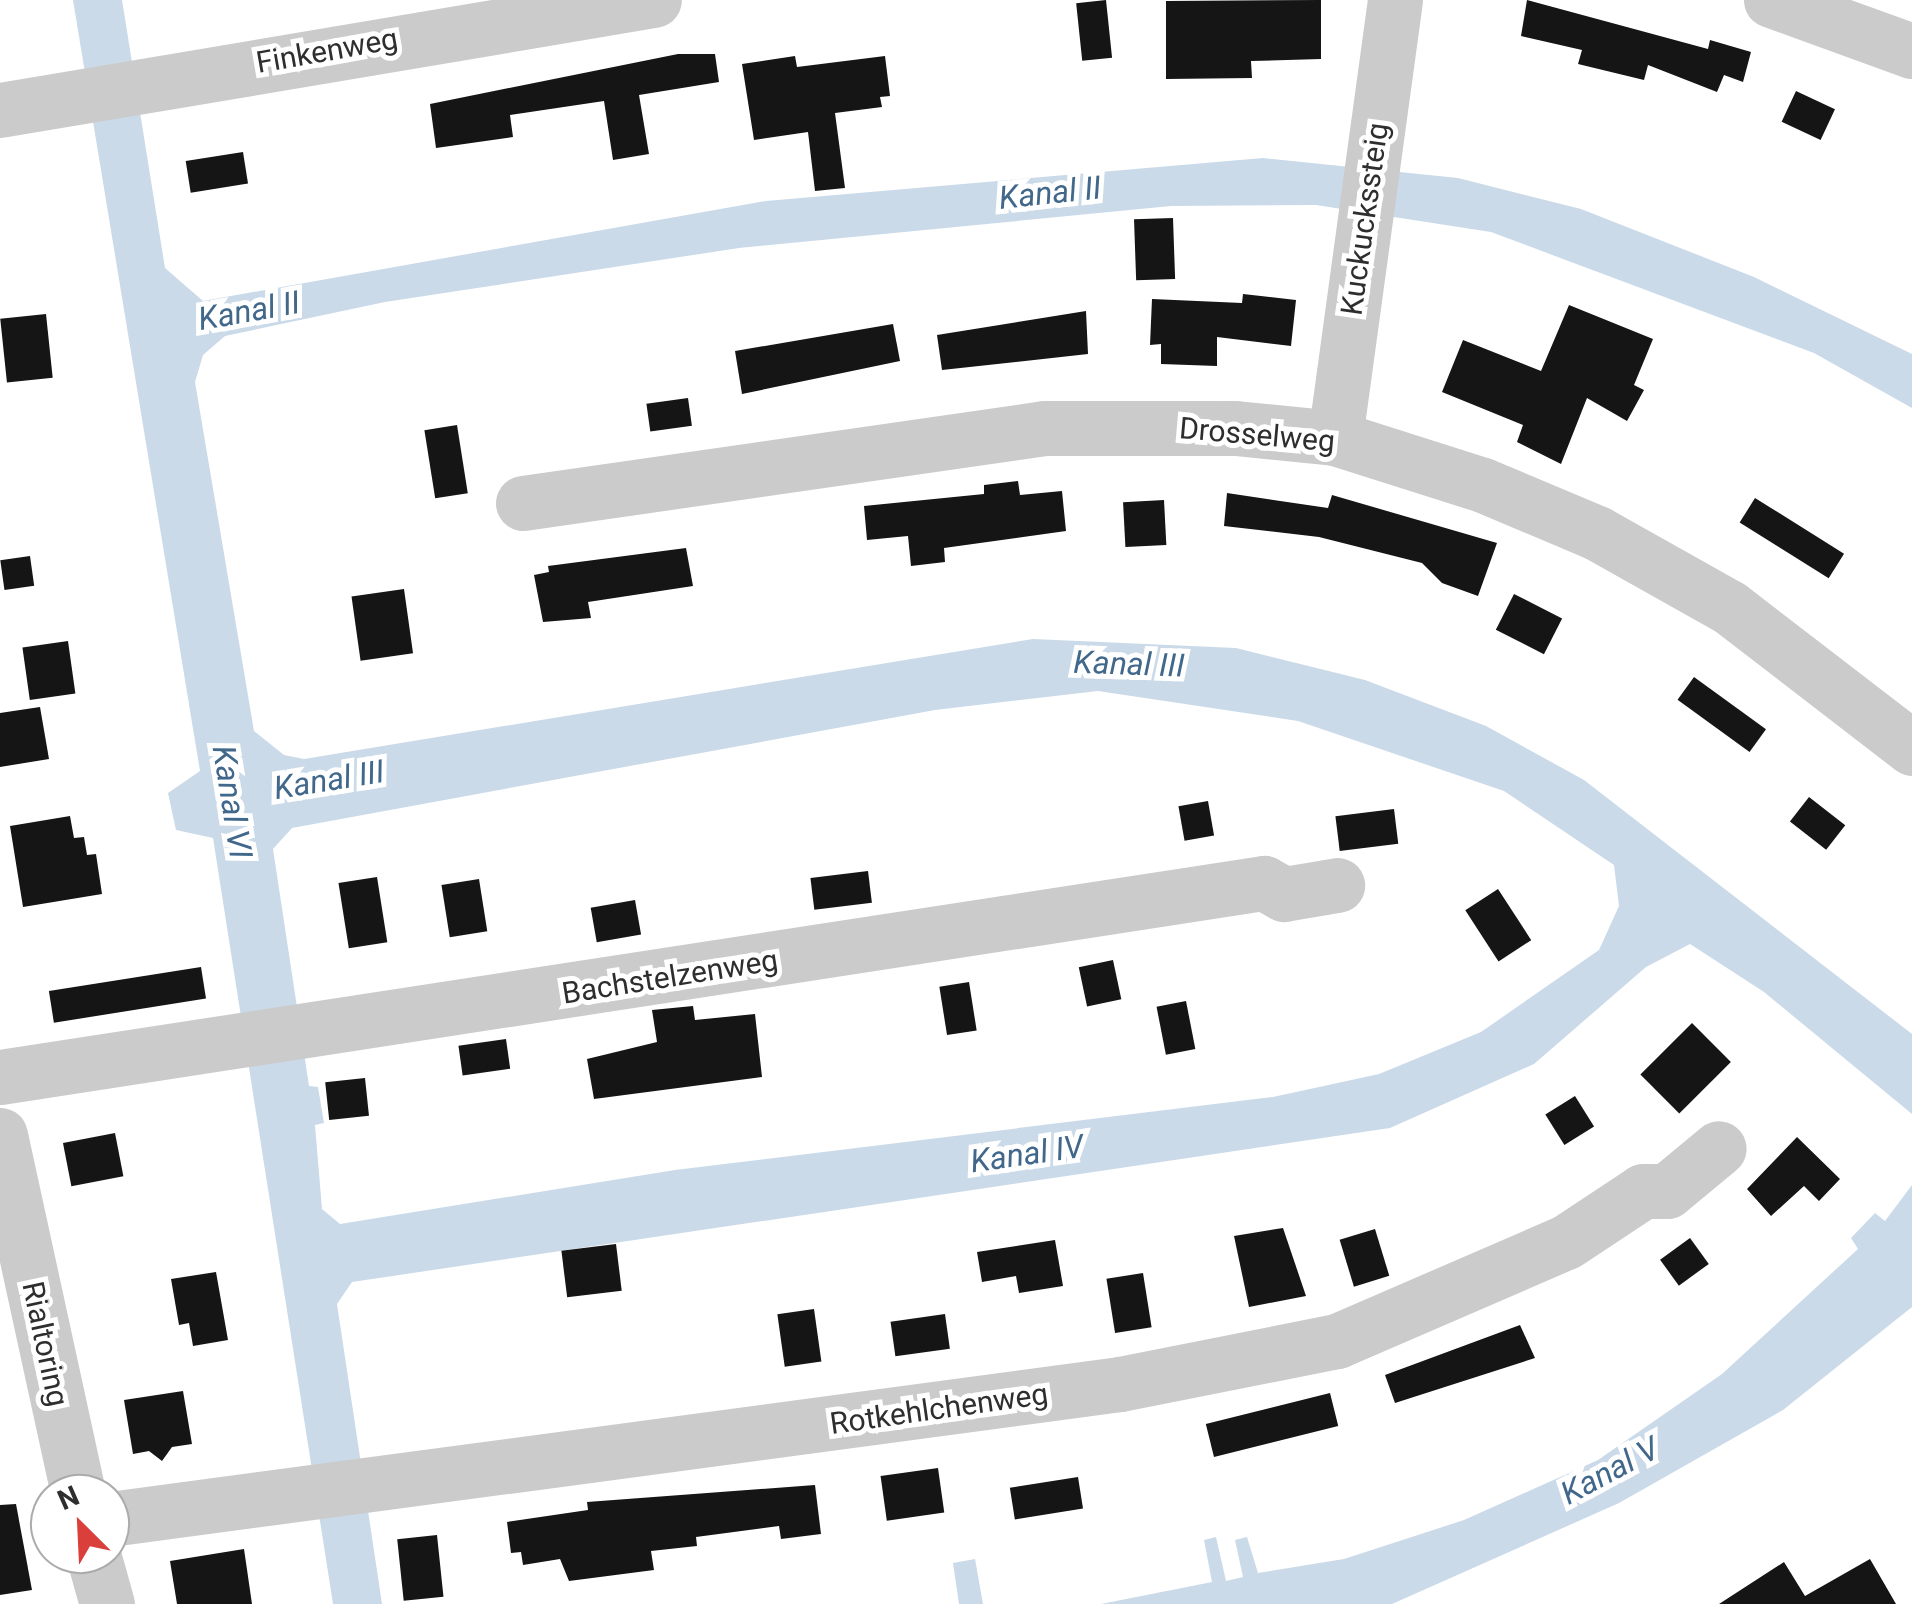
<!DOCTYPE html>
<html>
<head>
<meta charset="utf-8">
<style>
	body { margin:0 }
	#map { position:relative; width:1912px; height:1604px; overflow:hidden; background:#fff; font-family:Roboto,sans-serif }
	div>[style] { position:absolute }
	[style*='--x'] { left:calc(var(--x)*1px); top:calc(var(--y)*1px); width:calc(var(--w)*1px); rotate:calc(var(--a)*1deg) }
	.water>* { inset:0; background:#cadae9 }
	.building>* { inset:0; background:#151515; transform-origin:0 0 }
	.minor>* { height:55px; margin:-27.5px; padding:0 27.5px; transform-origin:27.5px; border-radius:27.5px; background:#cbcbcb }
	span { translate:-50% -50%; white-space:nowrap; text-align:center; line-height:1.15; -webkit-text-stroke:10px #fff; paint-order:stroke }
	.street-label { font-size:30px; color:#2e2e2e }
	.water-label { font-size:32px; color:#41688b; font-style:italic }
	.north { position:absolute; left:30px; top:1474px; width:100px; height:100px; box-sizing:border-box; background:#fff; border:2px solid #ababab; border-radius:50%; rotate:336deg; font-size:28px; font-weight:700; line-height:40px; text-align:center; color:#2e2e2e }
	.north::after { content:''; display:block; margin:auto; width:35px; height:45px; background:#da3f3c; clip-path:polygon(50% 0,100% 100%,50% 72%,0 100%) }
</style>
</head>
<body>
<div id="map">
	<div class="water">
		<i style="clip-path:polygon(evenodd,73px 0,122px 0,165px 268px,203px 301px,766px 201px,1263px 158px,1458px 178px,1581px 209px,1754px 277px,1912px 354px,1912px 408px,1814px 353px,1491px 232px,1316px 205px,1171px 206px,739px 248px,385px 302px,225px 336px,203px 355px,195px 382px,254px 731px,284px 755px,304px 759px,1033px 639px,1236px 648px,1365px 680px,1486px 726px,1584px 780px,1912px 1034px,1912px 1114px,1764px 992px,1690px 944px,1646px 967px,1534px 1064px,1390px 1128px,352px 1282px,337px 1304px,382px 1604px,333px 1604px,213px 838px,176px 830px,168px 793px,200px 771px,73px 0,1098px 691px,1298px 721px,1504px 791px,1614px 865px,1619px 906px,1599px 950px,1481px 1032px,1379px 1074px,1273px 1097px,675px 1170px,340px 1224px,322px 1209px,315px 1125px,324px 1123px,318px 1087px,309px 1086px,273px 849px,292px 828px,935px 710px,1098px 691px)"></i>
		<i style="clip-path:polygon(1912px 1185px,1912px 1307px,1783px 1410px,1619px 1503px,1392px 1604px,1101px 1604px,1212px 1582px,1204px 1540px,1216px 1537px,1226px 1581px,1243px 1577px,1235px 1540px,1247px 1537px,1258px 1573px,1344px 1559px,1464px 1520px,1598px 1460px,1722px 1374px,1858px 1249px,1851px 1238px,1875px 1213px,1885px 1221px)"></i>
		<i style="clip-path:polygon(975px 1559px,983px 1604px,959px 1604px,953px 1563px)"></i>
	</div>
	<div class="building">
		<i style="left:1106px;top:0;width:58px;height:30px;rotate:84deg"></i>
		<i style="clip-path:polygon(1321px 0,1321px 59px,1251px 61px,1252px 78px,1166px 79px,1166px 1px)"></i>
		<i style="clip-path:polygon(1527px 0,1708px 49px,1710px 40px,1751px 52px,1743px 82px,1724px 75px,1717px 92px,1648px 65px,1644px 80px,1578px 64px,1582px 50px,1521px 36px)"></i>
		<i style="clip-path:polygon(678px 54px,715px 54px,719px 82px,639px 95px,649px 154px,613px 160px,604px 101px,510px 115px,513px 137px,436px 148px,430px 104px)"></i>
		<i style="clip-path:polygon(795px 56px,797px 67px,885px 56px,890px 96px,880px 97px,882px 107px,835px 113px,845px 188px,815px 191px,808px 132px,754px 140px,742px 64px)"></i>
		<i style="left:1796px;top:91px;width:43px;height:34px;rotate:25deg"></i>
		<i style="left:243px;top:152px;width:32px;height:58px;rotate:81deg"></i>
		<i style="left:1173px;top:218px;width:61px;height:39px;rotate:88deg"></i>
		<i style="clip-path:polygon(1243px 294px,1296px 300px,1291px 346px,1217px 337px,1217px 366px,1161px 364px,1161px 344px,1150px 345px,1152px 299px,1242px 303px)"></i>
		<i style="clip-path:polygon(1569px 305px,1653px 339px,1634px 385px,1644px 390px,1627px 421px,1587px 398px,1561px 464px,1517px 442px,1523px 425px,1442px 392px,1463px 340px,1541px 371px)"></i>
		<i style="clip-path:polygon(1086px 311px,1088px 354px,942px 370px,937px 335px)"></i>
		<i style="left:46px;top:314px;width:64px;height:46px;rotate:84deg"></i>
		<i style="clip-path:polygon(893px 324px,900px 361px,742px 394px,735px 351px)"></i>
		<i style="left:688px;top:398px;width:28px;height:42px;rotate:82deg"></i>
		<i style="left:457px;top:425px;width:69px;height:33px;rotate:81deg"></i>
		<i style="clip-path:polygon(1018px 481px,1020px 495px,1062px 491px,1066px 531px,944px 548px,945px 562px,911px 566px,908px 536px,867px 540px,864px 506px,984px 494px,984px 485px)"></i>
		<i style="clip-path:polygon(1227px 493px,1328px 508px,1332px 495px,1497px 543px,1478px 596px,1442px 583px,1422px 563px,1319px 537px,1224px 526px)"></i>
		<i style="left:1755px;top:498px;width:105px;height:29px;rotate:32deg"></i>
		<i style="left:1164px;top:500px;width:45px;height:41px;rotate:87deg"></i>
		<i style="clip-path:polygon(686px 548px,693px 586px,588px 602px,591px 618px,543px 622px,534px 575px,549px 572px,548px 566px)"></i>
		<i style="left:30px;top:556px;width:30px;height:30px;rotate:82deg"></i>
		<i style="left:404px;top:589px;width:65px;height:53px;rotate:82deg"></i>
		<i style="left:1514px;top:594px;width:54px;height:40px;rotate:27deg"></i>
		<i style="left:68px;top:641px;width:53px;height:46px;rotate:82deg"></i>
		<i style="left:1694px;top:677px;width:89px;height:28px;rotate:36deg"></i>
		<i style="clip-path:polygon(40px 707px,49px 759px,0 767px,0 713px)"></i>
		<i style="left:1809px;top:797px;width:46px;height:31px;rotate:38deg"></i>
		<i style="left:1208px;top:801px;width:35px;height:30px;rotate:80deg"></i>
		<i style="left:1394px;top:809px;width:35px;height:59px;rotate:83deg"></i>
		<i style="clip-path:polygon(70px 816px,74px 838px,84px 837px,87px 855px,96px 854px,102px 894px,23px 907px,10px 826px)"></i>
		<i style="left:868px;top:871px;width:32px;height:58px;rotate:83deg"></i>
		<i style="left:377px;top:877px;width:66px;height:39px;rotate:81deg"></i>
		<i style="left:479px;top:879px;width:53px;height:38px;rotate:81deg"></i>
		<i style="left:1498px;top:889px;width:61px;height:39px;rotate:57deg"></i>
		<i style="left:635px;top:900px;width:35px;height:45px;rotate:80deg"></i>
		<i style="left:1113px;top:960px;width:40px;height:35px;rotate:78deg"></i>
		<i style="left:201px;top:967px;width:32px;height:154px;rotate:81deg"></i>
		<i style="left:969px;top:982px;width:49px;height:30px;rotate:81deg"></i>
		<i style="left:1186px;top:1001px;width:49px;height:30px;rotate:79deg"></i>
		<i style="clip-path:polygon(693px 1006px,695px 1020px,755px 1014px,762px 1077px,594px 1099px,587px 1059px,657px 1042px,652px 1010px)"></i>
		<i style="left:1692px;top:1023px;width:55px;height:73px;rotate:45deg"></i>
		<i style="left:506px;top:1039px;width:30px;height:48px;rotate:82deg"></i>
		<i style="left:365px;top:1078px;width:38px;height:40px;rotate:84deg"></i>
		<i style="left:1575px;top:1096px;width:36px;height:35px;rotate:58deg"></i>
		<i style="left:115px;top:1133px;width:44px;height:53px;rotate:79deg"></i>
		<i style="clip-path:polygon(1797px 1137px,1840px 1179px,1819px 1201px,1804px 1186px,1771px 1216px,1747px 1189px)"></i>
		<i style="clip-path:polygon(1283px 1228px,1306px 1296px,1249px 1307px,1234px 1236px)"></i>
		<i style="left:1375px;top:1229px;width:49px;height:37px;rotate:73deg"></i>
		<i style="left:1690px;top:1238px;width:32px;height:37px;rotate:54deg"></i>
		<i style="clip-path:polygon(1055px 1240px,1063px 1286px,1019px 1293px,1016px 1276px,982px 1282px,977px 1252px)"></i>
		<i style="left:616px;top:1244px;width:47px;height:55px;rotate:83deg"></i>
		<i style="clip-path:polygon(216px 1272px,228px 1340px,193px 1346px,189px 1323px,179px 1325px,171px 1279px)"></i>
		<i style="left:1143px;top:1273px;width:55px;height:37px;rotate:81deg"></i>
		<i style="left:814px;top:1309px;width:53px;height:37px;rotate:82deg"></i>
		<i style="left:945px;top:1314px;width:35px;height:55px;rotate:82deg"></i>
		<i style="clip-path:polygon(1520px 1325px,1535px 1358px,1395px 1403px,1385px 1375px)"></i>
		<i style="clip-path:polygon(183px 1391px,192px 1444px,172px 1447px,162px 1461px,149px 1451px,133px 1454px,124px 1400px)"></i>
		<i style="left:1330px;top:1393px;width:34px;height:128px;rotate:76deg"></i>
		<i style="left:938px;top:1468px;width:45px;height:58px;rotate:82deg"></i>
		<i style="left:1078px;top:1477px;width:32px;height:69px;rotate:81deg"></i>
		<i style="clip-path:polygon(815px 1485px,821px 1534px,781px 1539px,779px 1526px,696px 1537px,697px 1546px,651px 1551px,654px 1570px,569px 1581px,560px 1559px,523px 1565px,521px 1552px,511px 1553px,507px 1522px,588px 1510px,587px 1502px)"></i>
		<i style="clip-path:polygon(16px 1504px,32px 1590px,0 1595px,0 1505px)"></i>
		<i style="left:437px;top:1535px;width:62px;height:40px;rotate:84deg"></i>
		<i style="clip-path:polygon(244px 1549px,252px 1604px,177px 1604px,170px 1561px)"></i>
		<i style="clip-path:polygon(1870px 1559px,1896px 1604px,1719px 1604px,1784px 1562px,1805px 1596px)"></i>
	</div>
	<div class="minor">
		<i style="--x:1771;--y:0;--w:150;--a:19.9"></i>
		<i style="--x:0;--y:110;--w:663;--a:-9.55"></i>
		<i style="--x:1335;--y:438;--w:442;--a:-82.2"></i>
		<i style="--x:523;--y:503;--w:527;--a:-8.18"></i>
		<i style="--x:1045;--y:428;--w:190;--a:0"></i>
		<i style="--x:1235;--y:428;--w:100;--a:5.7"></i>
		<i style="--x:1335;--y:438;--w:155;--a:17.6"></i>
		<i style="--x:1483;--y:485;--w:124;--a:22.8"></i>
		<i style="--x:1597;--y:533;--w:151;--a:29.3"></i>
		<i style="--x:1729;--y:607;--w:231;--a:37.6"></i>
		<i style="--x:0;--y:1077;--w:1279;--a:-8.73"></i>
		<i style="--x:1264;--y:883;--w:23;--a:29"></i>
		<i style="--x:1284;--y:894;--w:54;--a:-9.6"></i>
		<i style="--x:0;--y:1135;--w:367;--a:77.7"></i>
		<i style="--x:110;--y:1519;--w:1019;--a:-7.61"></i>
		<i style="--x:1120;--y:1384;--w:221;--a:-11.2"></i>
		<i style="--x:1337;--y:1341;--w:249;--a:-23.4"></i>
		<i style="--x:1566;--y:1242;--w:92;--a:-33.5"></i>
		<i style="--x:1643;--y:1191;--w:24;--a:0"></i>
		<i style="--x:1667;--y:1191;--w:67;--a:-39.6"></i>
		<i style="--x:93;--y:1554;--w:52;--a:74.4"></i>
	</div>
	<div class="street-label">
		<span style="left:327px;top:51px;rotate:-10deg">Finkenweg</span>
		<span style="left:1365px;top:219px;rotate:-82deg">Kuckuckssteig</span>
		<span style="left:1257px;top:435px;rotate:5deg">Drosselweg</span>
		<span style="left:670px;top:977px;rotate:-9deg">Bachstelzenweg</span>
		<span style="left:45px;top:1344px;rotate:78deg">Rialtoring</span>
		<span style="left:939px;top:1409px;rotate:-8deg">Rotkehlchenweg</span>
	</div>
	<div class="water-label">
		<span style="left:1050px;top:193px;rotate:-6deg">Kanal II</span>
		<span style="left:249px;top:311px;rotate:-10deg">Kanal II</span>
		<span style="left:1129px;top:664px;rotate:2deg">Kanal III</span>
		<span style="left:329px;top:780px;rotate:-9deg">Kanal III</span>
		<span style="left:232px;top:802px;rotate:81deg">Kanal VI</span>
		<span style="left:1027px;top:1154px;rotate:-8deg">Kanal IV</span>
		<span style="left:1610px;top:1471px;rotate:-28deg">Kanal V</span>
	</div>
	<div class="north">N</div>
</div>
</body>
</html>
